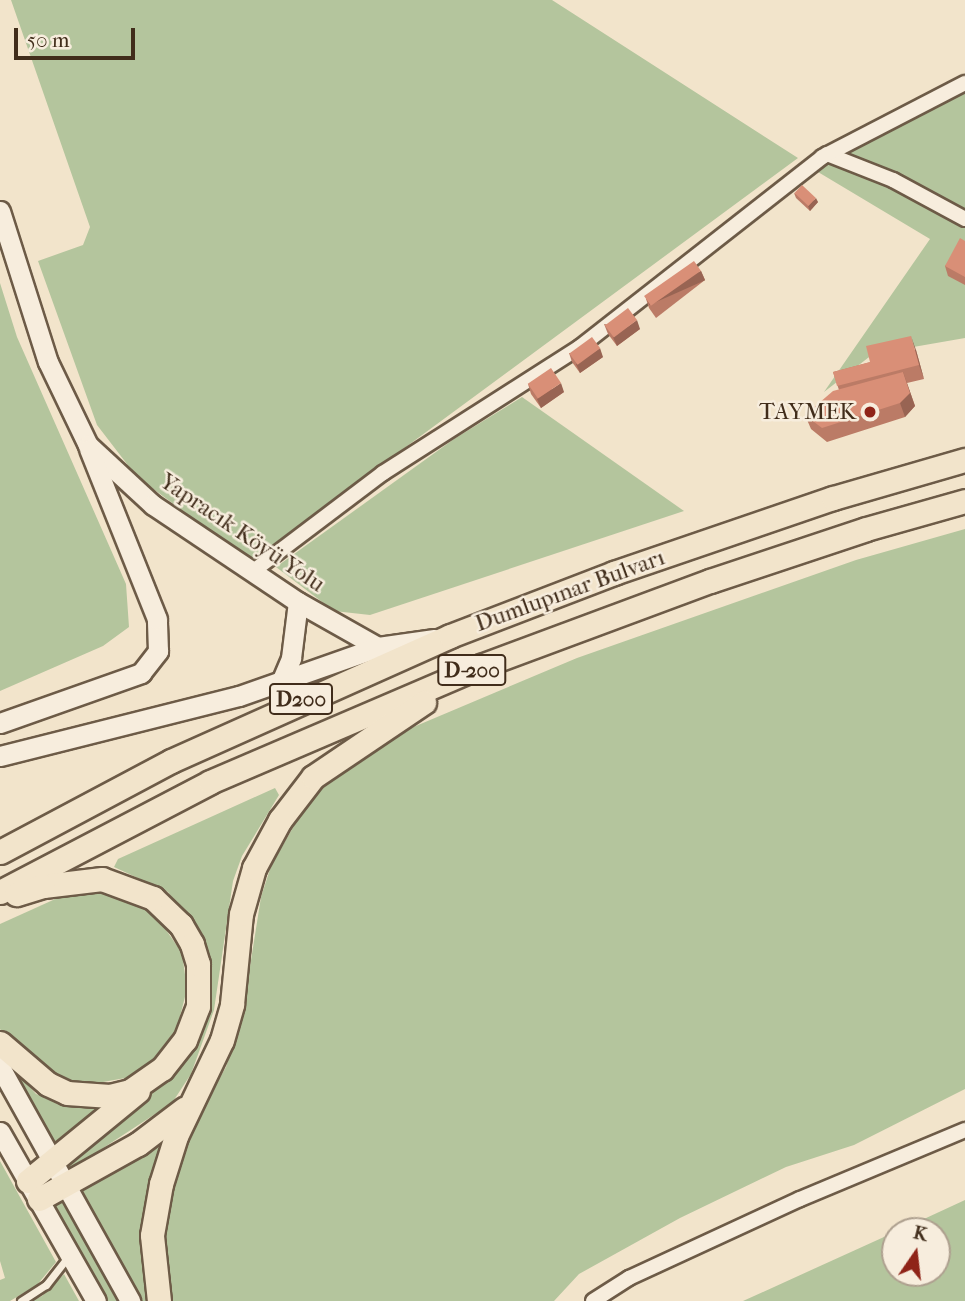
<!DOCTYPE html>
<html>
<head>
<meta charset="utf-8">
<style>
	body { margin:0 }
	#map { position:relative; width:965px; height:1301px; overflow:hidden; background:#f2e4cb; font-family:"IM FELL French Canon",serif }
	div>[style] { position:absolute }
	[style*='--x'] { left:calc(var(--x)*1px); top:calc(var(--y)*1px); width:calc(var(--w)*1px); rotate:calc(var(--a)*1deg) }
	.green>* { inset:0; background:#b4c59d }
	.roads { filter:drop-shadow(2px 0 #6d5b47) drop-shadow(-2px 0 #6d5b47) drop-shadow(0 2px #6d5b47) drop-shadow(0 -2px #6d5b47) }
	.service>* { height:7px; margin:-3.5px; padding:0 3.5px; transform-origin:3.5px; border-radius:3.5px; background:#f7eddd }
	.minor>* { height:14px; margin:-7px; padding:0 7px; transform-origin:7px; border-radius:7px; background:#f7eddd }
	.secondary>* { height:19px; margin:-9.5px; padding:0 9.5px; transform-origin:9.5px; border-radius:9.5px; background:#f7eddd }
	.trunk>* { height:23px; margin:-11.5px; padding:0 11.5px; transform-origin:11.5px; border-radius:11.5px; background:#f2e4cb }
	.wall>* { inset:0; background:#bb7b66 }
	.shaded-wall>* { inset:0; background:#986453; transform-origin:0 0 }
	.building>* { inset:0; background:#d98f77; transform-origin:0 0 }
	.dots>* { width:19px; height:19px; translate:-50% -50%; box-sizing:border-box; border:4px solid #f7eddd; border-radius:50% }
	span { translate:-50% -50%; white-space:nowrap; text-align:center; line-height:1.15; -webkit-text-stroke:5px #f7eddd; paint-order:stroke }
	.shield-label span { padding:2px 5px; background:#f7eddd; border:2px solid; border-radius:5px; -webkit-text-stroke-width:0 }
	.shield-label { font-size:21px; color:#412d1b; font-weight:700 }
	.poi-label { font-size:23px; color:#412d1b }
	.right { translate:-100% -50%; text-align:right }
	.street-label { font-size:23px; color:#412d1b }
	.north { position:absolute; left:881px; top:1217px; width:70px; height:70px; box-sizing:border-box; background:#f7eddd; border:2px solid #aea08f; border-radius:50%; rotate:14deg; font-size:19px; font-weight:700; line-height:28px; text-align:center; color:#412d1b }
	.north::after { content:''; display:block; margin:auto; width:24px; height:32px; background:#8f2418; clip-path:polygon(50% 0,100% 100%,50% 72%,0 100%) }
	.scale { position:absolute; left:14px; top:28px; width:121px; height:32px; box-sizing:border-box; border:4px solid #412d1b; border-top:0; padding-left:9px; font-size:21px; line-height:24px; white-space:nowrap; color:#412d1b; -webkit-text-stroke:5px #f7eddd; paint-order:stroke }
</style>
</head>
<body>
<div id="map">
	<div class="green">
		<i style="clip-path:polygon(11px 0,552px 0,798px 158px,251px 561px,137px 477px,97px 425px,38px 261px,83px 245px,90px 227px)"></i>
		<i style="clip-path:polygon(965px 93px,965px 338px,873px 354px,824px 392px,930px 239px,813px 169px)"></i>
		<i style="clip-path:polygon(0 283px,17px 337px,126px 584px,129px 627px,103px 646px,0 691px)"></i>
		<i style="clip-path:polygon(522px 397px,684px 511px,370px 615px,334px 611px,276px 567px,454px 439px)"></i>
		<i style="clip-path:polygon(965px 529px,965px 1089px,854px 1145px,786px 1167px,680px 1218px,579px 1274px,554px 1301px,170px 1301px,164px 1263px,165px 1215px,173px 1178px,195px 1122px,226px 1067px,242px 1017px,261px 897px,271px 866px,311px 796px,368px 751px,404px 731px,577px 658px,856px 560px)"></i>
		<i style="clip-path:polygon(275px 788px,279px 795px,242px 856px,233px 881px,214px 1010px,191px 1074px,172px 1103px,68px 1171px,65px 1163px,174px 1072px,200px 937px,168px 892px,114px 867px,118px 859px)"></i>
		<i style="clip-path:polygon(100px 889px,137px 902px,155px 914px,182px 953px,187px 989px,177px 1028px,151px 1062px,131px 1077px,86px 1085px,63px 1080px,23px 1058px,0 1029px,0 924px,73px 891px)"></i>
		<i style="clip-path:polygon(2px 1055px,36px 1094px,69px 1106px,105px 1107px,53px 1147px)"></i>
		<i style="clip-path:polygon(160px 1141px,141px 1232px,149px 1301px,139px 1301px,79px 1191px)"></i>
		<i style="clip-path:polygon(0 1161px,56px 1262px,37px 1285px,10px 1301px,0 1301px,0 1280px,5px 1278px,0 1261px)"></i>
		<i style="clip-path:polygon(965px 1200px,965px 1301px,743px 1301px,895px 1232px,895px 1273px,937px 1273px,937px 1231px,898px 1231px)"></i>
		<i style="clip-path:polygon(57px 1201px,62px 1202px,120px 1301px,107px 1301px,55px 1207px)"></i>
		<i style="clip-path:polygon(64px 1274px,79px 1301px,32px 1301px,42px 1296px)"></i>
	</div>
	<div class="roads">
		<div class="service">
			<i style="--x:21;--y:1301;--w:30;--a:-33"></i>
			<i style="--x:46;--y:1285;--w:36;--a:-52"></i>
		</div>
		<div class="minor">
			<i style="--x:827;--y:154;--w:71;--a:21.5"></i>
			<i style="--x:893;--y:180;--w:82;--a:28.4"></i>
			<i style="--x:252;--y:572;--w:164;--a:-37.1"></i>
			<i style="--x:383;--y:473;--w:234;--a:-32.6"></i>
			<i style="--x:580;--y:347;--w:308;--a:-38.1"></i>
			<i style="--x:822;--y:157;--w:161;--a:-27.4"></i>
			<i style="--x:593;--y:1301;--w:43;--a:-32.6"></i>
			<i style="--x:629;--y:1278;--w:188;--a:-24.8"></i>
			<i style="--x:800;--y:1199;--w:179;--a:-22.7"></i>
		</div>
		<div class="secondary">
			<i style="--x:0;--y:211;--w:158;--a:72.4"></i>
			<i style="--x:48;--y:362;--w:92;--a:64.3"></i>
			<i style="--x:88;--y:445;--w:88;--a:42.7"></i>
			<i style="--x:153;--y:505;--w:174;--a:33.8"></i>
			<i style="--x:298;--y:602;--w:92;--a:29.4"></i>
			<i style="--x:281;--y:682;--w:26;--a:-67"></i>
			<i style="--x:291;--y:658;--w:56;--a:-82.9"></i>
			<i style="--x:0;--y:723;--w:150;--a:-19.5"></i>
			<i style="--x:141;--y:673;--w:28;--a:-52"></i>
			<i style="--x:158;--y:651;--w:32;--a:-92"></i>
			<i style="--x:157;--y:619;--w:183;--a:-111.8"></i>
			<i style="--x:0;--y:756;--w:246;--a:-14.1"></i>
			<i style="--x:239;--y:696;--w:147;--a:-19.4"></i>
			<i style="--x:378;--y:647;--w:57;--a:-8.1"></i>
			<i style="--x:0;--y:1067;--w:268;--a:60.9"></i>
			<i style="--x:0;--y:1132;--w:194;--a:60.4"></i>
		</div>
		<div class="trunk">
			<i style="--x:0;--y:852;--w:194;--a:-28"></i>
			<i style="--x:171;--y:761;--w:306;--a:-24.1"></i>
			<i style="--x:450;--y:636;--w:176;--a:-21"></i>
			<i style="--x:614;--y:573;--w:231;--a:-18.9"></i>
			<i style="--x:833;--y:498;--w:137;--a:-16.1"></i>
			<i style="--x:0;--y:892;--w:237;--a:-27.6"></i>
			<i style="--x:210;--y:782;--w:295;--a:-23.2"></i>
			<i style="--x:481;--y:666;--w:244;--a:-20.4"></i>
			<i style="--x:710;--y:581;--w:164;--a:-18.4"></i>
			<i style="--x:866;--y:529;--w:103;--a:-15.8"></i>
			<i style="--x:0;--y:1043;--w:63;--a:40.5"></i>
			<i style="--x:48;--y:1084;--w:21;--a:25"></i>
			<i style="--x:67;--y:1093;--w:43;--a:4"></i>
			<i style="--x:110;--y:1096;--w:21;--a:-14"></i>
			<i style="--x:130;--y:1091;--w:39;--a:-35"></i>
			<i style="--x:162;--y:1069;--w:37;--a:-52"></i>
			<i style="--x:185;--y:1040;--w:36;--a:-69"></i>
			<i style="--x:198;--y:1006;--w:42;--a:-90"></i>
			<i style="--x:198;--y:964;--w:21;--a:-107"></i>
			<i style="--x:192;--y:944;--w:22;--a:-120"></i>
			<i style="--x:181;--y:925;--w:39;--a:-136"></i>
			<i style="--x:153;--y:898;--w:54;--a:-159.6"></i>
			<i style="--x:102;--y:879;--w:59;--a:173.2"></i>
			<i style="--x:43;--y:886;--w:28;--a:163"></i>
			<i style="--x:28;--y:1181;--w:142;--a:-39.3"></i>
			<i style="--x:39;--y:1199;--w:113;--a:-29.1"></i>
			<i style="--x:138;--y:1144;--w:58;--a:-37.3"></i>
			<i style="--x:159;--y:1301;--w:66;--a:-96.1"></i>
			<i style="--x:152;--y:1235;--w:52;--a:-80"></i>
			<i style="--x:161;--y:1184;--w:50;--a:-72.6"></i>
			<i style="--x:176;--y:1136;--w:106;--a:-64.4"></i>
			<i style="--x:222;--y:1040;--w:37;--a:-74"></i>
			<i style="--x:232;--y:1004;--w:90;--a:-84.3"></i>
			<i style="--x:241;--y:914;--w:48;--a:-74.2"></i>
			<i style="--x:254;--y:868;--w:55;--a:-61.6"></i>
			<i style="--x:280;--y:820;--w:54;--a:-52.5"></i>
			<i style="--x:313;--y:777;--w:134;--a:-34"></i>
		</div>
	</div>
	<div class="wall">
		<i style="clip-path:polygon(794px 193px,818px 202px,810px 211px,796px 198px)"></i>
		<i style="clip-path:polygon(965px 241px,965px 285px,948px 276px,945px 266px)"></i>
		<i style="clip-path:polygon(701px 271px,705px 280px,656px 318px,649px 308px,646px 299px)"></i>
		<i style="clip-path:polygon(604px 324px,640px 329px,617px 346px,608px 334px)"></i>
		<i style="clip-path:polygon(916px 350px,924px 379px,907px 383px,915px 406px,905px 417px,827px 442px,811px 429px,805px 415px,839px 390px,833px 372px)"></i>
		<i style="clip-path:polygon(569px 353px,603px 357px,580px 373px,572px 362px)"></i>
		<i style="clip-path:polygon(528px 384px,564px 392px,541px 408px,531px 394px)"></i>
	</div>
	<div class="shaded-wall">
		<i style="clip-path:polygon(816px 198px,818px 202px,810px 211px,808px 206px)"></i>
		<i style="left:701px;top:271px;width:10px;height:61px;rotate:66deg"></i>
		<i style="clip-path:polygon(637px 320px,640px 329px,617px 346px,613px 337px)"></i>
		<i style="clip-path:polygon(911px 336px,916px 350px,924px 379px,919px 365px)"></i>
		<i style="clip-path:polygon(600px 348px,603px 357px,580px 373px,576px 364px)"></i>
		<i style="clip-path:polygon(903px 372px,915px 406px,905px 417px,900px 403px)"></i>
		<i style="clip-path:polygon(561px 383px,564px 392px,541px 408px,537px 399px)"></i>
	</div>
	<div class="building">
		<i style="left:802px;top:185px;width:19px;height:11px;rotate:43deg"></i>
		<i style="clip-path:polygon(960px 238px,965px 241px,965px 277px,945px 266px)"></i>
		<i style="left:694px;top:261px;width:12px;height:61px;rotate:55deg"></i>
		<i style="left:628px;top:308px;width:15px;height:29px;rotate:53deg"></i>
		<i style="clip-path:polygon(911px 336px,919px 365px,837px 386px,833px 372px,870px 362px,866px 346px)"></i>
		<i style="left:592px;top:337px;width:14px;height:28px;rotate:54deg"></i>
		<i style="left:551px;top:368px;width:18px;height:28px;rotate:56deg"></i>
		<i style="clip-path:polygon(903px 372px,910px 393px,900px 403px,822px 428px,805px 415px,833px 391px)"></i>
	</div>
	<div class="dots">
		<i style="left:870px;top:412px;background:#8f2418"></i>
	</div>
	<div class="shield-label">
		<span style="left:472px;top:670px">D-200</span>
		<span style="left:301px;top:699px">D200</span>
	</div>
	<div class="poi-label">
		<span class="right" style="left:856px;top:412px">TAYMEK</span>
	</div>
	<div class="street-label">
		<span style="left:242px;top:533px;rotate:34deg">Yapracık Köyü Yolu</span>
		<span style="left:570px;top:591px;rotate:-20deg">Dumlupınar Bulvarı</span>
	</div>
	<div class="north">K</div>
	<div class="scale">50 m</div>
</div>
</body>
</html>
